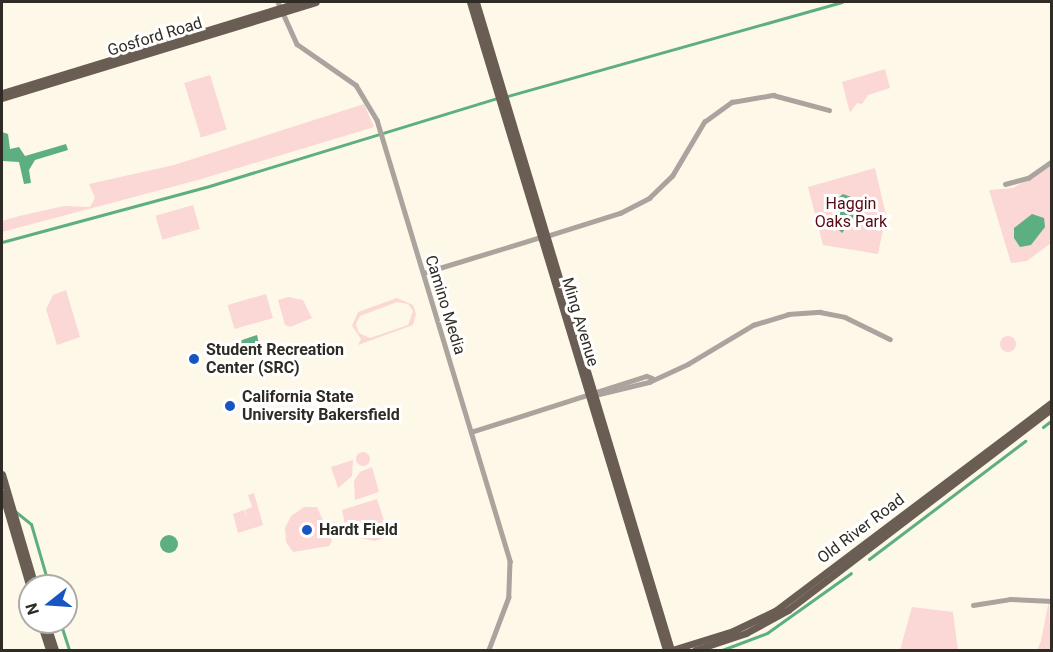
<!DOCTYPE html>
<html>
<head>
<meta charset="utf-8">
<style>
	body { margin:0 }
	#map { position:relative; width:1053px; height:652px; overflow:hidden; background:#fef8e9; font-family:Roboto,sans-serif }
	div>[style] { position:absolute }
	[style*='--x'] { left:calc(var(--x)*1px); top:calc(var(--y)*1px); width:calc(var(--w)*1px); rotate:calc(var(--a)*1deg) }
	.green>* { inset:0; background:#fbd7d5; transform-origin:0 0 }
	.round { border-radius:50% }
	.water>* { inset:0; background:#5daf82 }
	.canal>* { height:3px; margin:-1.5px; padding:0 1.5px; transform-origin:1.5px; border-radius:1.5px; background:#5daf82 }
	.minor>* { height:4.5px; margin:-2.25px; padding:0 2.25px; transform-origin:2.25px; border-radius:2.25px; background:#aba39e }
	.major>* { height:7px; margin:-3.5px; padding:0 3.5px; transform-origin:3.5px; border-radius:3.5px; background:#6a5d54 }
	.dots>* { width:16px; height:16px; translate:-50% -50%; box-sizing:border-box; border:3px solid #fff; border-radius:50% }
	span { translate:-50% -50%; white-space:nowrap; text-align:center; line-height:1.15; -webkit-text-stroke:6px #fff; paint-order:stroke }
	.street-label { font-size:16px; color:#2e2c24 }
	.park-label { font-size:16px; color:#570a13 }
	.poi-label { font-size:16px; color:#2e2c24; font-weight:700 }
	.left { translate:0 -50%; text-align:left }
	.frame { position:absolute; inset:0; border:3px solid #2e2c24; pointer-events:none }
	.north { position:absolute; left:18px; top:574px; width:60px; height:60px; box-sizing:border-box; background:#fff; border:2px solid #ababa7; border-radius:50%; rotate:253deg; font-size:16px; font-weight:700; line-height:24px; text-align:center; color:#2e2c24 }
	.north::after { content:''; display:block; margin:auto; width:21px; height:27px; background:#1756c2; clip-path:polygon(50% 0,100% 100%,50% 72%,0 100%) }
</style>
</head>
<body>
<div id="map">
	<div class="green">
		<i style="clip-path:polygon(885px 69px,890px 88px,868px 95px,862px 104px,857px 103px,850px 113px,842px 82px)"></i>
		<i style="left:210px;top:75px;width:57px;height:27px;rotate:73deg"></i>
		<i style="clip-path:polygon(364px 104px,374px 127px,198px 180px,2px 232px,2px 221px,19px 216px,64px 206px,90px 207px,95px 198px,89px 184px,174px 165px)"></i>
		<i style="clip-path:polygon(1051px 166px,1051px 243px,1027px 261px,1011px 263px,989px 190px,1013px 188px)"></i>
		<i style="clip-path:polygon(875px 168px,886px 215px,878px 254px,823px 245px,808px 187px)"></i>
		<i style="left:193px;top:205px;width:25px;height:39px;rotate:74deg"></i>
		<i style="clip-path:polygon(66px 290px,80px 337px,57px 345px,46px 309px,53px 295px)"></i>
		<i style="left:266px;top:294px;width:25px;height:40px;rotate:74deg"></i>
		<i style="clip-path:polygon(288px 297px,303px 300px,312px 318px,290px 327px,285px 325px,278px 300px)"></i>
		<i style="clip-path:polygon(evenodd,397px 298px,413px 305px,416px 314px,413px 325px,358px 345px,361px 339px,352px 326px,358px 312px,397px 298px,397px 302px,408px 304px,413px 311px,408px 325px,370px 338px,359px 333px,356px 324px,360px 316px,397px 302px)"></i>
		<i class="round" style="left:1000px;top:336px;width:16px;height:16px"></i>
		<i class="round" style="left:356px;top:452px;width:14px;height:14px"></i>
		<i style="clip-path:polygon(353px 460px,352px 476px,338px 488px,331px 467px)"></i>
		<i style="clip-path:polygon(372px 467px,379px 492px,355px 500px,354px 481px,360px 472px)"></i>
		<i style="clip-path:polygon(254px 493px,263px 525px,238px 533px,233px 514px,244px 510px,247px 517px,245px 510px,252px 507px,248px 495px)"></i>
		<i style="clip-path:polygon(377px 499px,389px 536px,375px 541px,360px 538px,345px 525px,342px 510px)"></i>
		<i style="clip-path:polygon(304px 507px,317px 507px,332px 541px,329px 546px,293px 552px,286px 542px,285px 528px,291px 516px)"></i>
		<i style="clip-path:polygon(1049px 600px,1051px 650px,1037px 650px,1041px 641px)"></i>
		<i style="clip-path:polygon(912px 607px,953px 612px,958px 650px,900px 650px)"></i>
	</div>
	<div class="water">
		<i style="clip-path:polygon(2px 132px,8px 134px,10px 149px,19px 147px,25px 156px,66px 144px,68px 150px,35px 160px,29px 170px,31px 183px,24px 184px,19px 162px,2px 161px)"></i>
		<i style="clip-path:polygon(843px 194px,854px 198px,861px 208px,842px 233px,834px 225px,833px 202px)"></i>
		<i style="clip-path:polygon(1032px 214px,1044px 218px,1045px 227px,1031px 245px,1020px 247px,1014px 238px,1014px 228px)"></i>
		<i style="clip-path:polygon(257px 335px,259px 344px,241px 349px,239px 341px)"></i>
		<i class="round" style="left:160px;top:535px;width:18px;height:18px"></i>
	</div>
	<div class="canal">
		<i style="--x:504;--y:97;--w:351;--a:-15.7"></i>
		<i style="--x:2;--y:242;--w:211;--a:-15.1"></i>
		<i style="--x:206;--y:187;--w:305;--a:-17"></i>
		<i style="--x:1043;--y:427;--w:11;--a:-38"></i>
		<i style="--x:16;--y:512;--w:19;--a:39"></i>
		<i style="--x:31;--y:524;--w:65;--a:73.8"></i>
		<i style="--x:869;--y:559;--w:196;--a:-37.1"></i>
		<i style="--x:60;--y:622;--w:29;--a:72"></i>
		<i style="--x:722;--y:650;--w:48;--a:-20.7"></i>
		<i style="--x:767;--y:633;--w:103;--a:-35.5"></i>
	</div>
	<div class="minor">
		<i style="--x:278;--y:2;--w:46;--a:65.7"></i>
		<i style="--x:297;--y:44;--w:72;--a:34.8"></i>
		<i style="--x:356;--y:85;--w:41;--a:59"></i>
		<i style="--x:377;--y:120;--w:461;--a:73.2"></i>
		<i style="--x:510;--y:561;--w:36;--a:92"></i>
		<i style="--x:509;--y:597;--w:57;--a:110.7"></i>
		<i style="--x:1005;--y:184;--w:24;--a:-15"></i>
		<i style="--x:1028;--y:178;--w:29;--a:-35"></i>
		<i style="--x:547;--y:236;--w:77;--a:-17.5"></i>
		<i style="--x:620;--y:213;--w:33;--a:-27"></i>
		<i style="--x:649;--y:198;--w:32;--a:-44"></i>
		<i style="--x:672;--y:176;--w:63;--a:-59.3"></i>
		<i style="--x:704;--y:122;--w:34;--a:-36"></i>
		<i style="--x:732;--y:102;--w:42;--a:-9.7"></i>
		<i style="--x:773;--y:95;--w:58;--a:15"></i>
		<i style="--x:423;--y:273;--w:123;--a:-17"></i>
		<i style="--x:595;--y:395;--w:56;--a:-13.5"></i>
		<i style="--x:649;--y:382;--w:43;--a:-24.8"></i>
		<i style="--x:688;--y:364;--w:76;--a:-31"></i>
		<i style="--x:753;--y:325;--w:37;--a:-17"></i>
		<i style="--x:788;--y:314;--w:32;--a:-4"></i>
		<i style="--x:820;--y:312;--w:25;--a:11"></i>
		<i style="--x:845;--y:317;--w:50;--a:26.1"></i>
		<i style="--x:471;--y:432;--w:184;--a:-17.7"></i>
		<i style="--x:646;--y:376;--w:6;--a:18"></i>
		<i style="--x:973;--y:605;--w:37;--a:-9"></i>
		<i style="--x:1010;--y:599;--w:42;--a:2.7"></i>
	</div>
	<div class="major">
		<i style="--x:470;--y:2;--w:677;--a:73.17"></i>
		<i style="--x:476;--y:2;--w:677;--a:73.25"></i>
		<i style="--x:2;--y:93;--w:311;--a:-17"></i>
		<i style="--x:2;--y:98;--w:328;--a:-17"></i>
		<i style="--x:2;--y:474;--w:117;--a:73.6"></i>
		<i style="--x:2;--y:493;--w:99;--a:73.6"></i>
		<i style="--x:40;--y:622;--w:29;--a:72"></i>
		<i style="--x:46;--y:622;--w:29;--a:72"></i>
		<i style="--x:672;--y:650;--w:64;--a:-17.3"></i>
		<i style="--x:733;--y:631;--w:47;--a:-25.5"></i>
		<i style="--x:775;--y:611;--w:347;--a:-37"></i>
		<i style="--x:695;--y:650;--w:54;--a:-18.4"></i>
		<i style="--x:746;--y:633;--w:48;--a:-28.7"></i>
		<i style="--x:788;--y:610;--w:332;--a:-37.4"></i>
	</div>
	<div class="dots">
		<i style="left:194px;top:359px;background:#1756c2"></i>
		<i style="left:230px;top:406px;background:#1756c2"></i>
		<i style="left:307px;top:530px;background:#1756c2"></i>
	</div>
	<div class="street-label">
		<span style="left:155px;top:37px;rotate:-17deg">Gosford Road</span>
		<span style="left:445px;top:305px;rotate:73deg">Camino Media</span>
		<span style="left:580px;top:322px;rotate:73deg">Ming Avenue</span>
		<span style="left:861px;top:529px;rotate:-37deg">Old River Road</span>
	</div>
	<div class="park-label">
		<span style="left:851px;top:213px">Haggin<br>Oaks Park</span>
	</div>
	<div class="poi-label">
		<span class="left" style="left:206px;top:359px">Student Recreation<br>Center (SRC)</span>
		<span class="left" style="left:242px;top:406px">California State<br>University Bakersfield</span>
		<span class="left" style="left:319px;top:530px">Hardt Field</span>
	</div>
	<div class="frame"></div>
	<div class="north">N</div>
</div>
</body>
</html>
